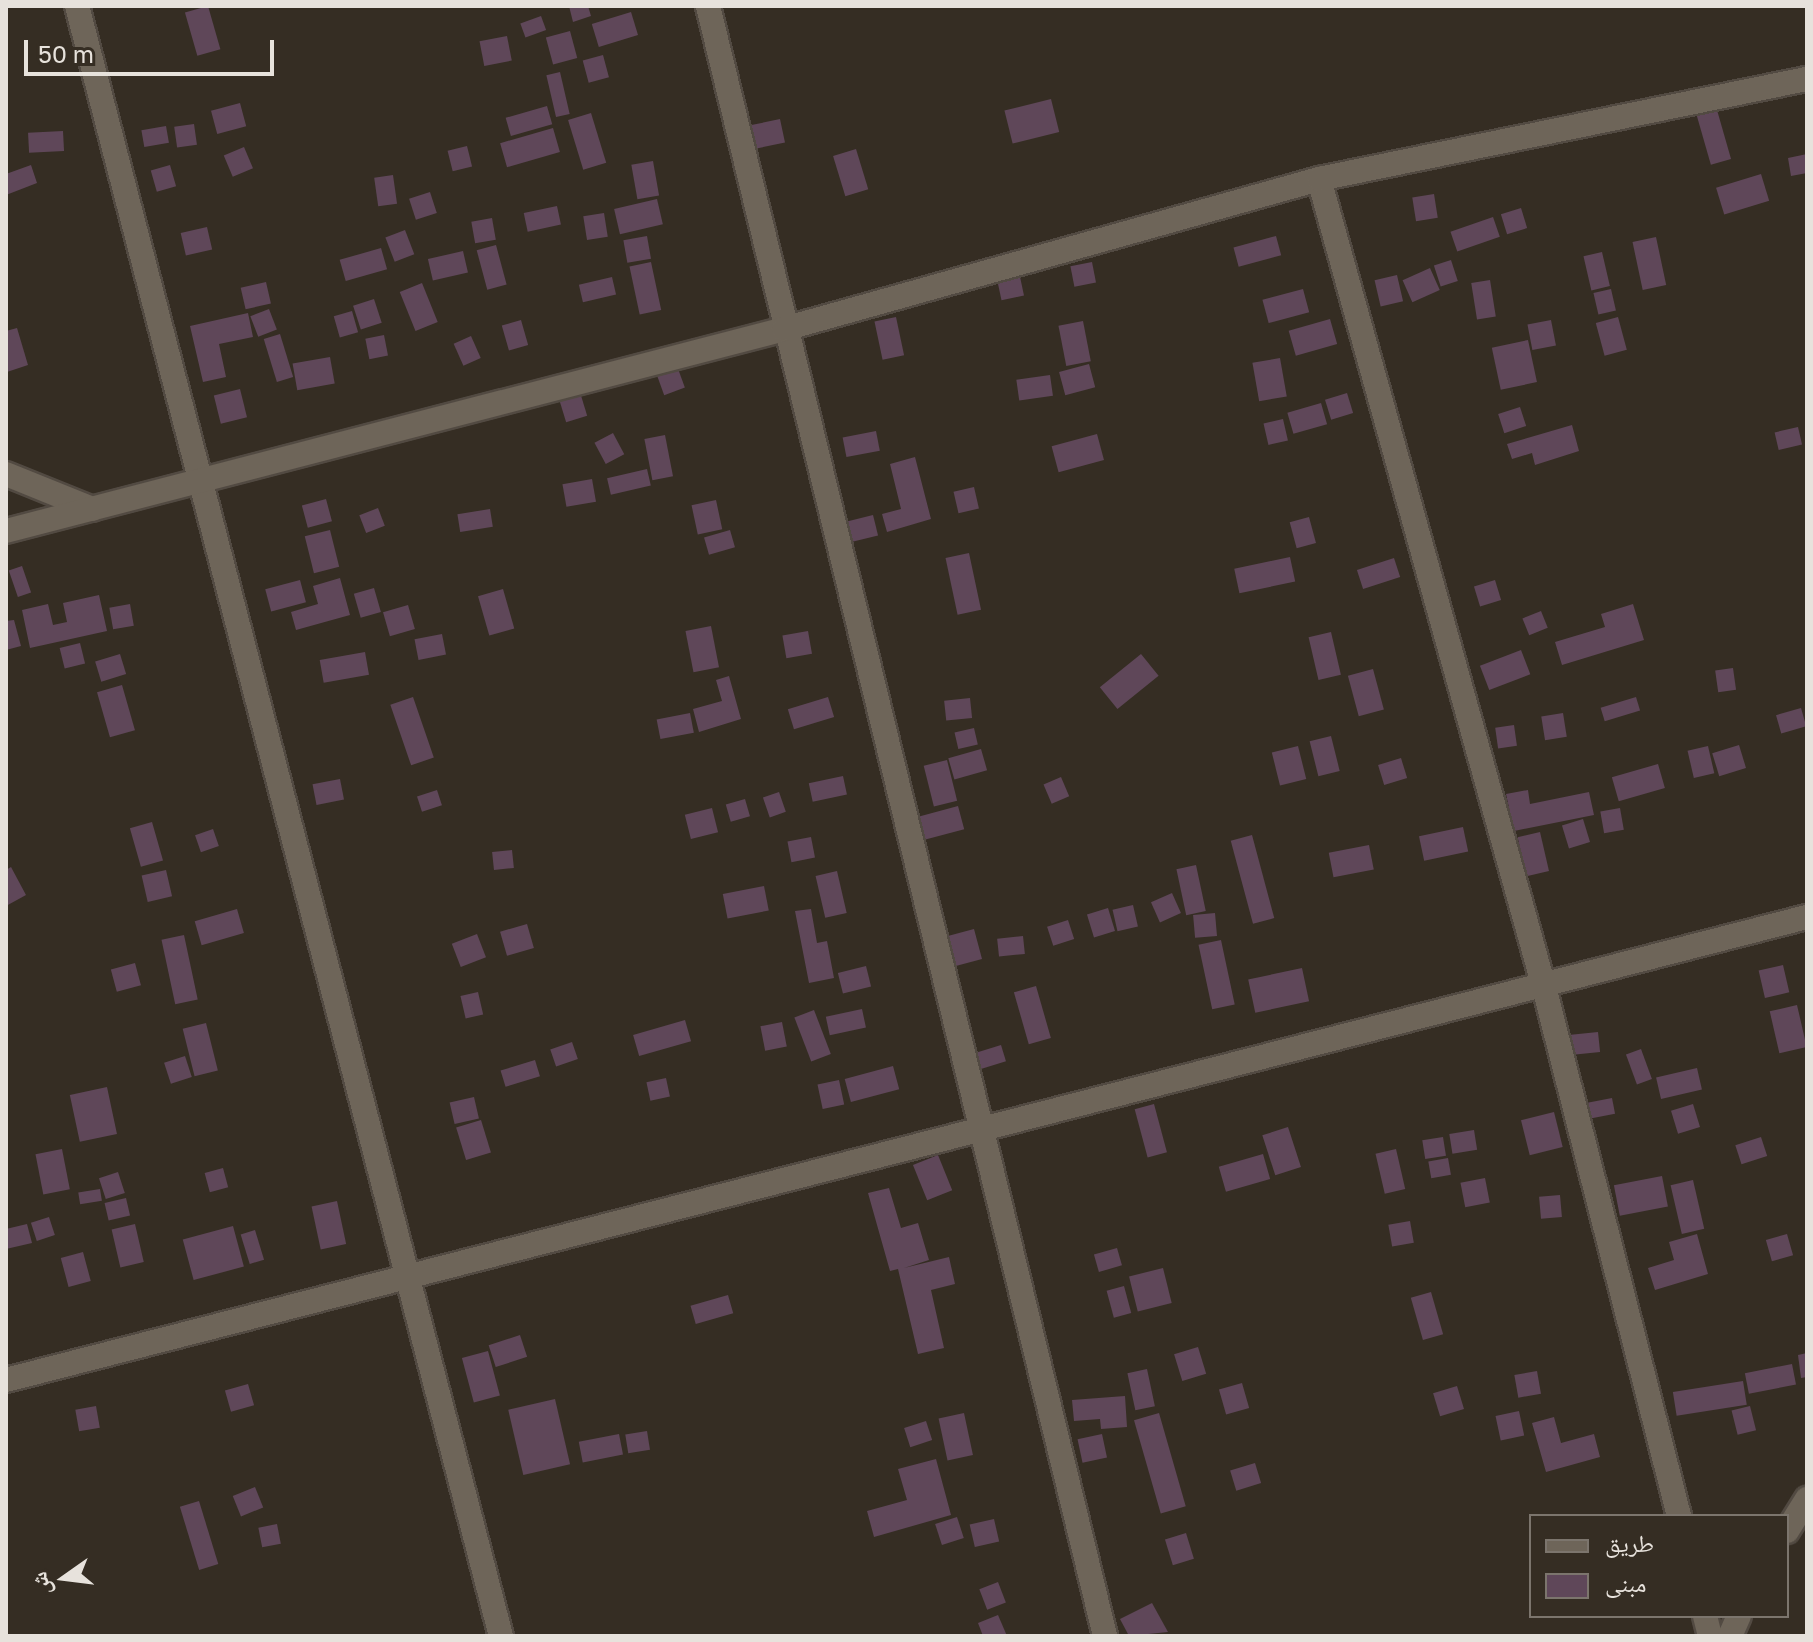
<!DOCTYPE html>
<html>
<head>
<meta charset="utf-8">
<style>
	body { margin:0 }
	#map { position:relative; width:1813px; height:1642px; overflow:hidden; background:#352d23; font-family:"Golos Text","Noto Naskh Arabic",sans-serif }
	div>[style] { position:absolute }
	[style*='--x'] { left:calc(var(--x)*1px); top:calc(var(--y)*1px); width:calc(var(--w)*1px); rotate:calc(var(--a)*1deg) }
	.building>* { inset:0; background:#5f4759; transform-origin:0 0 }
	.roads { filter:drop-shadow(2px 0 #524a42) drop-shadow(-2px 0 #524a42) drop-shadow(0 2px #524a42) drop-shadow(0 -2px #524a42) }
	.street>* { height:24px; margin:-12px; padding:0 12px; transform-origin:12px; border-radius:12px; background:#6e6559 }
	span { translate:-50% -50%; white-space:nowrap; text-align:center; line-height:1.15; -webkit-text-stroke:7px #352d23; paint-order:stroke }
	.frame { position:absolute; inset:0; border:8px solid #e7e2dc; pointer-events:none }
	.legend { position:absolute; left:1529px; top:1514px; width:260px; height:104px; box-sizing:border-box; background:#352d23; border:2px solid #7c756d; margin:0; padding:10px 14px; list-style:none; font-size:24px; color:#e7e2dc }
	.legend li { display:flex; align-items:center; gap:16px; height:40px }
	.legend b { width:40px; border:2px solid #7c756d }
	.north { position:absolute; left:24px; top:1538px; width:80px; height:80px; -webkit-text-stroke:6px #352d23; paint-order:stroke; rotate:256deg; font-size:22px; font-weight:700; line-height:32px; text-align:center; color:#e7e2dc }
	.north::after { content:''; display:block; margin:auto; width:28px; height:36px; background:#e7e2dc; clip-path:polygon(50% 0,100% 100%,50% 72%,0 100%) }
	.scale { position:absolute; left:24px; top:40px; width:250px; height:36px; box-sizing:border-box; border:4px solid #e7e2dc; border-top:0; padding-left:10px; font-size:24px; line-height:28px; white-space:nowrap; color:#e7e2dc; -webkit-text-stroke:6px #352d23; paint-order:stroke }
</style>
</head>
<body>
<div id="map">
	<div class="building">
		<i style="left:208px;top:6px;width:45px;height:24px;rotate:74deg"></i>
		<i style="clip-path:polygon(569px 6px,588px 6px,591px 16px,573px 22px)"></i>
		<i style="left:631px;top:12px;width:24px;height:41px;rotate:73deg"></i>
		<i style="left:541px;top:16px;width:15px;height:22px;rotate:70deg"></i>
		<i style="left:570px;top:31px;width:28px;height:25px;rotate:75deg"></i>
		<i style="left:507px;top:36px;width:25px;height:28px;rotate:79deg"></i>
		<i style="left:603px;top:55px;width:23px;height:21px;rotate:75deg"></i>
		<i style="left:560px;top:72px;width:43px;height:14px;rotate:77deg"></i>
		<i style="left:1051px;top:99px;width:34px;height:48px;rotate:76deg"></i>
		<i style="left:240px;top:103px;width:24px;height:30px;rotate:75deg"></i>
		<i style="left:547px;top:106px;width:19px;height:43px;rotate:74deg"></i>
		<i style="left:1717px;top:110px;width:51px;height:21px;rotate:74deg"></i>
		<i style="left:591px;top:113px;width:52px;height:24px;rotate:73deg"></i>
		<i style="left:780px;top:119px;width:24px;height:33px;rotate:78deg"></i>
		<i style="left:194px;top:124px;width:21px;height:20px;rotate:82deg"></i>
		<i style="left:166px;top:126px;width:17px;height:25px;rotate:80deg"></i>
		<i style="left:553px;top:128px;width:25px;height:55px;rotate:74deg"></i>
		<i style="left:63px;top:131px;width:20px;height:35px;rotate:87deg"></i>
		<i style="left:467px;top:146px;width:21px;height:20px;rotate:76deg"></i>
		<i style="left:244px;top:147px;width:23px;height:22px;rotate:67deg"></i>
		<i style="left:856px;top:149px;width:42px;height:24px;rotate:73deg"></i>
		<i style="clip-path:polygon(1807px 154px,1807px 173px,1791px 176px,1788px 158px)"></i>
		<i style="left:653px;top:161px;width:35px;height:22px;rotate:80deg"></i>
		<i style="clip-path:polygon(31px 165px,37px 183px,6px 195px,6px 174px)"></i>
		<i style="left:170px;top:165px;width:22px;height:20px;rotate:74deg"></i>
		<i style="left:1761px;top:174px;width:28px;height:47px;rotate:73deg"></i>
		<i style="left:393px;top:175px;width:29px;height:19px;rotate:82deg"></i>
		<i style="left:430px;top:192px;width:22px;height:22px;rotate:72deg"></i>
		<i style="left:1434px;top:194px;width:24px;height:22px;rotate:81deg"></i>
		<i style="left:657px;top:199px;width:26px;height:44px;rotate:77deg"></i>
		<i style="left:557px;top:206px;width:19px;height:34px;rotate:78deg"></i>
		<i style="left:1521px;top:208px;width:21px;height:21px;rotate:73deg"></i>
		<i style="left:604px;top:213px;width:24px;height:21px;rotate:81deg"></i>
		<i style="left:1493px;top:217px;width:21px;height:45px;rotate:71deg"></i>
		<i style="left:492px;top:218px;width:22px;height:21px;rotate:80deg"></i>
		<i style="left:207px;top:227px;width:23px;height:27px;rotate:77deg"></i>
		<i style="left:405px;top:230px;width:26px;height:21px;rotate:69deg"></i>
		<i style="left:647px;top:236px;width:23px;height:24px;rotate:80deg"></i>
		<i style="left:1276px;top:236px;width:20px;height:44px;rotate:75deg"></i>
		<i style="left:1656px;top:237px;width:49px;height:24px;rotate:78deg"></i>
		<i style="left:496px;top:245px;width:41px;height:20px;rotate:75deg"></i>
		<i style="left:381px;top:248px;width:22px;height:43px;rotate:74deg"></i>
		<i style="left:463px;top:251px;width:22px;height:36px;rotate:77deg"></i>
		<i style="left:1602px;top:252px;width:35px;height:19px;rotate:77deg"></i>
		<i style="left:1451px;top:260px;width:22px;height:18px;rotate:72deg"></i>
		<i style="left:651px;top:262px;width:49px;height:22px;rotate:78deg"></i>
		<i style="left:1092px;top:262px;width:21px;height:22px;rotate:79deg"></i>
		<i style="left:1430px;top:268px;width:24px;height:30px;rotate:66deg"></i>
		<i style="left:1019px;top:272px;width:24px;height:23px;rotate:78deg"></i>
		<i style="left:1397px;top:275px;width:27px;height:23px;rotate:77deg"></i>
		<i style="left:612px;top:277px;width:18px;height:34px;rotate:77deg"></i>
		<i style="left:1490px;top:280px;width:37px;height:19px;rotate:81deg"></i>
		<i style="left:266px;top:282px;width:22px;height:26px;rotate:77deg"></i>
		<i style="left:422px;top:283px;width:42px;height:24px;rotate:68deg"></i>
		<i style="left:1303px;top:289px;width:24px;height:42px;rotate:75deg"></i>
		<i style="left:1611px;top:289px;width:22px;height:18px;rotate:77deg"></i>
		<i style="left:374px;top:299px;width:25px;height:22px;rotate:72deg"></i>
		<i style="left:269px;top:309px;width:22px;height:20px;rotate:69deg"></i>
		<i style="left:352px;top:311px;width:22px;height:19px;rotate:74deg"></i>
		<i style="clip-path:polygon(248px 313px,253px 337px,219px 344px,226px 377px,203px 382px,190px 326px)"></i>
		<i style="left:896px;top:317px;width:39px;height:22px;rotate:78deg"></i>
		<i style="left:1618px;top:317px;width:34px;height:23px;rotate:75deg"></i>
		<i style="left:1330px;top:319px;width:26px;height:43px;rotate:74deg"></i>
		<i style="left:521px;top:320px;width:26px;height:20px;rotate:74deg"></i>
		<i style="left:1551px;top:320px;width:26px;height:24px;rotate:79deg"></i>
		<i style="left:1083px;top:321px;width:41px;height:25px;rotate:79deg"></i>
		<i style="clip-path:polygon(17px 328px,28px 365px,7px 372px,6px 331px)"></i>
		<i style="left:280px;top:334px;width:45px;height:17px;rotate:73deg"></i>
		<i style="left:384px;top:335px;width:21px;height:19px;rotate:79deg"></i>
		<i style="left:471px;top:336px;width:24px;height:19px;rotate:66deg"></i>
		<i style="left:1528px;top:340px;width:43px;height:37px;rotate:78deg"></i>
		<i style="left:330px;top:357px;width:27px;height:38px;rotate:80deg"></i>
		<i style="left:1280px;top:358px;width:39px;height:28px;rotate:80deg"></i>
		<i style="left:1089px;top:364px;width:24px;height:31px;rotate:75deg"></i>
		<i style="left:677px;top:366px;width:23px;height:22px;rotate:70deg"></i>
		<i style="left:1050px;top:375px;width:21px;height:34px;rotate:82deg"></i>
		<i style="left:240px;top:389px;width:29px;height:27px;rotate:76deg"></i>
		<i style="left:579px;top:389px;width:28px;height:22px;rotate:73deg"></i>
		<i style="left:1347px;top:393px;width:21px;height:23px;rotate:73deg"></i>
		<i style="left:1321px;top:403px;width:22px;height:35px;rotate:74deg"></i>
		<i style="left:1520px;top:407px;width:20px;height:23px;rotate:72deg"></i>
		<i style="left:1283px;top:419px;width:22px;height:20px;rotate:77deg"></i>
		<i style="clip-path:polygon(1572px 425px,1579px 451px,1535px 465px,1532px 453px,1512px 459px,1507px 444px)"></i>
		<i style="left:1798px;top:427px;width:18px;height:24px;rotate:77deg"></i>
		<i style="left:876px;top:431px;width:20px;height:34px;rotate:79deg"></i>
		<i style="left:613px;top:433px;width:24px;height:21px;rotate:62deg"></i>
		<i style="left:1097px;top:434px;width:27px;height:47px;rotate:75deg"></i>
		<i style="left:665px;top:435px;width:42px;height:21px;rotate:79deg"></i>
		<i style="clip-path:polygon(915px 457px,931px 519px,887px 532px,882px 514px,901px 509px,890px 464px)"></i>
		<i style="left:647px;top:469px;width:17px;height:41px;rotate:77deg"></i>
		<i style="left:592px;top:479px;width:23px;height:30px;rotate:80deg"></i>
		<i style="left:974px;top:487px;width:22px;height:21px;rotate:77deg"></i>
		<i style="left:326px;top:499px;width:23px;height:25px;rotate:75deg"></i>
		<i style="left:716px;top:500px;width:30px;height:25px;rotate:78deg"></i>
		<i style="left:378px;top:508px;width:19px;height:20px;rotate:69deg"></i>
		<i style="left:490px;top:509px;width:18px;height:33px;rotate:81deg"></i>
		<i style="left:873px;top:515px;width:21px;height:35px;rotate:76deg"></i>
		<i style="left:1309px;top:517px;width:27px;height:20px;rotate:75deg"></i>
		<i style="left:330px;top:530px;width:38px;height:26px;rotate:76deg"></i>
		<i style="left:730px;top:530px;width:18px;height:27px;rotate:74deg"></i>
		<i style="left:969px;top:553px;width:58px;height:24px;rotate:78deg"></i>
		<i style="left:1290px;top:557px;width:25px;height:57px;rotate:78deg"></i>
		<i style="left:1394px;top:558px;width:20px;height:39px;rotate:72deg"></i>
		<i style="left:22px;top:566px;width:28px;height:14px;rotate:71deg"></i>
		<i style="clip-path:polygon(340px 578px,350px 615px,296px 630px,291px 612px,318px 604px,313px 586px)"></i>
		<i style="left:300px;top:580px;width:23px;height:36px;rotate:75deg"></i>
		<i style="left:1495px;top:580px;width:21px;height:22px;rotate:73deg"></i>
		<i style="left:374px;top:588px;width:25px;height:21px;rotate:74deg"></i>
		<i style="left:503px;top:589px;width:41px;height:26px;rotate:74deg"></i>
		<i style="clip-path:polygon(99px 595px,107px 631px,30px 648px,22px 610px,48px 604px,53px 625px,67px 622px,63px 603px)"></i>
		<i style="left:130px;top:604px;width:22px;height:21px;rotate:80deg"></i>
		<i style="clip-path:polygon(1633px 604px,1644px 640px,1562px 665px,1555px 642px,1605px 627px,1601px 614px)"></i>
		<i style="left:408px;top:605px;width:25px;height:26px;rotate:74deg"></i>
		<i style="left:1541px;top:611px;width:18px;height:20px;rotate:68deg"></i>
		<i style="clip-path:polygon(14px 620px,21px 646px,6px 650px,6px 621px)"></i>
		<i style="left:711px;top:626px;width:42px;height:26px;rotate:79deg"></i>
		<i style="left:808px;top:631px;width:23px;height:26px;rotate:80deg"></i>
		<i style="left:1331px;top:632px;width:44px;height:23px;rotate:77deg"></i>
		<i style="left:442px;top:634px;width:21px;height:28px;rotate:79deg"></i>
		<i style="left:80px;top:643px;width:21px;height:21px;rotate:76deg"></i>
		<i style="left:1521px;top:650px;width:26px;height:44px;rotate:69deg"></i>
		<i style="left:365px;top:652px;width:23px;height:46px;rotate:80deg"></i>
		<i style="left:120px;top:654px;width:21px;height:26px;rotate:73deg"></i>
		<i style="left:1141px;top:654px;width:28px;height:53px;rotate:51deg"></i>
		<i style="left:1733px;top:668px;width:22px;height:18px;rotate:82deg"></i>
		<i style="left:1373px;top:669px;width:42px;height:26px;rotate:75deg"></i>
		<i style="clip-path:polygon(729px 676px,741px 719px,699px 732px,693px 709px,722px 701px,716px 680px)"></i>
		<i style="left:122px;top:685px;width:47px;height:26px;rotate:74deg"></i>
		<i style="left:413px;top:697px;width:64px;height:24px;rotate:71deg"></i>
		<i style="left:828px;top:697px;width:21px;height:42px;rotate:73deg"></i>
		<i style="left:1636px;top:697px;width:14px;height:37px;rotate:73deg"></i>
		<i style="left:970px;top:698px;width:20px;height:26px;rotate:84deg"></i>
		<i style="left:1801px;top:708px;width:19px;height:26px;rotate:74deg"></i>
		<i style="left:690px;top:713px;width:20px;height:34px;rotate:79deg"></i>
		<i style="left:1563px;top:713px;width:24px;height:22px;rotate:81deg"></i>
		<i style="left:1514px;top:725px;width:21px;height:19px;rotate:82deg"></i>
		<i style="left:974px;top:728px;width:17px;height:20px;rotate:77deg"></i>
		<i style="left:1331px;top:736px;width:36px;height:22px;rotate:76deg"></i>
		<i style="left:1739px;top:745px;width:24px;height:28px;rotate:73deg"></i>
		<i style="left:1298px;top:746px;width:34px;height:27px;rotate:76deg"></i>
		<i style="left:1708px;top:746px;width:28px;height:21px;rotate:77deg"></i>
		<i style="left:981px;top:749px;width:22px;height:34px;rotate:74deg"></i>
		<i style="left:1401px;top:758px;width:21px;height:24px;rotate:73deg"></i>
		<i style="left:947px;top:760px;width:42px;height:24px;rotate:76deg"></i>
		<i style="left:1658px;top:764px;width:25px;height:48px;rotate:74deg"></i>
		<i style="left:843px;top:776px;width:19px;height:35px;rotate:78deg"></i>
		<i style="left:1061px;top:777px;width:21px;height:19px;rotate:67deg"></i>
		<i style="left:340px;top:779px;width:21px;height:28px;rotate:79deg"></i>
		<i style="left:437px;top:790px;width:16px;height:21px;rotate:72deg"></i>
		<i style="clip-path:polygon(1528px 790px,1530px 804px,1589px 792px,1594px 815px,1514px 831px,1506px 794px)"></i>
		<i style="left:779px;top:792px;width:21px;height:17px;rotate:71deg"></i>
		<i style="left:745px;top:799px;width:18px;height:20px;rotate:74deg"></i>
		<i style="left:958px;top:806px;width:24px;height:43px;rotate:75deg"></i>
		<i style="left:712px;top:808px;width:25px;height:28px;rotate:76deg"></i>
		<i style="left:1620px;top:808px;width:22px;height:20px;rotate:80deg"></i>
		<i style="left:1583px;top:819px;width:24px;height:22px;rotate:73deg"></i>
		<i style="left:152px;top:822px;width:40px;height:23px;rotate:74deg"></i>
		<i style="left:1463px;top:827px;width:25px;height:45px;rotate:78deg"></i>
		<i style="left:213px;top:829px;width:18px;height:19px;rotate:71deg"></i>
		<i style="left:1540px;top:832px;width:40px;height:23px;rotate:77deg"></i>
		<i style="left:1252px;top:835px;width:86px;height:22px;rotate:75deg"></i>
		<i style="left:811px;top:837px;width:21px;height:24px;rotate:79deg"></i>
		<i style="left:1369px;top:845px;width:25px;height:41px;rotate:79deg"></i>
		<i style="left:512px;top:850px;width:18px;height:20px;rotate:84deg"></i>
		<i style="left:1196px;top:865px;width:47px;height:20px;rotate:78deg"></i>
		<i style="clip-path:polygon(11px 867px,26px 895px,6px 906px,6px 870px)"></i>
		<i style="left:166px;top:870px;width:27px;height:25px;rotate:77deg"></i>
		<i style="left:837px;top:871px;width:43px;height:22px;rotate:77deg"></i>
		<i style="left:764px;top:886px;width:25px;height:42px;rotate:79deg"></i>
		<i style="left:1172px;top:893px;width:22px;height:23px;rotate:66deg"></i>
		<i style="left:1133px;top:905px;width:22px;height:21px;rotate:77deg"></i>
		<i style="left:1108px;top:908px;width:24px;height:22px;rotate:73deg"></i>
		<i style="left:237px;top:909px;width:25px;height:44px;rotate:74deg"></i>
		<i style="clip-path:polygon(811px 909px,817px 943px,827px 941px,834px 978px,809px 983px,795px 911px)"></i>
		<i style="left:1215px;top:913px;width:23px;height:22px;rotate:85deg"></i>
		<i style="left:1068px;top:920px;width:20px;height:22px;rotate:72deg"></i>
		<i style="left:527px;top:924px;width:25px;height:28px;rotate:74deg"></i>
		<i style="left:974px;top:929px;width:31px;height:30px;rotate:75deg"></i>
		<i style="left:477px;top:934px;width:25px;height:27px;rotate:69deg"></i>
		<i style="left:184px;top:935px;width:66px;height:23px;rotate:78deg"></i>
		<i style="left:1023px;top:936px;width:18px;height:26px;rotate:84deg"></i>
		<i style="left:1221px;top:940px;width:66px;height:23px;rotate:78deg"></i>
		<i style="left:135px;top:963px;width:23px;height:25px;rotate:75deg"></i>
		<i style="left:1783px;top:965px;width:28px;height:25px;rotate:77deg"></i>
		<i style="left:866px;top:966px;width:21px;height:29px;rotate:76deg"></i>
		<i style="left:1302px;top:968px;width:34px;height:55px;rotate:78deg"></i>
		<i style="left:1036px;top:986px;width:54px;height:23px;rotate:74deg"></i>
		<i style="left:478px;top:992px;width:23px;height:18px;rotate:77deg"></i>
		<i style="left:1797px;top:1005px;width:43px;height:28px;rotate:77deg"></i>
		<i style="left:862px;top:1009px;width:19px;height:37px;rotate:78deg"></i>
		<i style="left:814px;top:1010px;width:47px;height:21px;rotate:69deg"></i>
		<i style="left:685px;top:1020px;width:22px;height:54px;rotate:74deg"></i>
		<i style="left:782px;top:1022px;width:25px;height:22px;rotate:79deg"></i>
		<i style="left:206px;top:1023px;width:49px;height:24px;rotate:76deg"></i>
		<i style="left:1598px;top:1032px;width:20px;height:32px;rotate:84deg"></i>
		<i style="left:572px;top:1042px;width:18px;height:23px;rotate:71deg"></i>
		<i style="left:1001px;top:1045px;width:17px;height:27px;rotate:73deg"></i>
		<i style="left:1641px;top:1049px;width:32px;height:16px;rotate:70deg"></i>
		<i style="left:185px;top:1056px;width:22px;height:22px;rotate:72deg"></i>
		<i style="left:535px;top:1060px;width:17px;height:36px;rotate:73deg"></i>
		<i style="left:893px;top:1066px;width:24px;height:50px;rotate:75deg"></i>
		<i style="left:1697px;top:1068px;width:22px;height:42px;rotate:77deg"></i>
		<i style="left:666px;top:1078px;width:19px;height:20px;rotate:78deg"></i>
		<i style="left:839px;top:1080px;width:25px;height:22px;rotate:78deg"></i>
		<i style="left:107px;top:1087px;width:48px;height:38px;rotate:78deg"></i>
		<i style="left:474px;top:1097px;width:22px;height:25px;rotate:77deg"></i>
		<i style="left:1612px;top:1098px;width:16px;height:25px;rotate:79deg"></i>
		<i style="left:1154px;top:1104px;width:50px;height:20px;rotate:75deg"></i>
		<i style="left:1693px;top:1104px;width:24px;height:23px;rotate:73deg"></i>
		<i style="left:1554px;top:1112px;width:36px;height:34px;rotate:76deg"></i>
		<i style="left:481px;top:1120px;width:34px;height:26px;rotate:73deg"></i>
		<i style="left:1288px;top:1127px;width:42px;height:27px;rotate:72deg"></i>
		<i style="left:1474px;top:1130px;width:20px;height:25px;rotate:81deg"></i>
		<i style="left:1443px;top:1137px;width:19px;height:21px;rotate:81deg"></i>
		<i style="left:1761px;top:1137px;width:20px;height:27px;rotate:72deg"></i>
		<i style="left:62px;top:1149px;width:41px;height:27px;rotate:79deg"></i>
		<i style="left:1396px;top:1149px;width:41px;height:21px;rotate:77deg"></i>
		<i style="left:1263px;top:1154px;width:26px;height:46px;rotate:74deg"></i>
		<i style="left:938px;top:1155px;width:38px;height:27px;rotate:68deg"></i>
		<i style="left:1448px;top:1158px;width:17px;height:20px;rotate:80deg"></i>
		<i style="left:223px;top:1168px;width:20px;height:19px;rotate:75deg"></i>
		<i style="left:118px;top:1172px;width:22px;height:20px;rotate:72deg"></i>
		<i style="left:1662px;top:1176px;width:31px;height:49px;rotate:79deg"></i>
		<i style="left:1485px;top:1178px;width:25px;height:25px;rotate:79deg"></i>
		<i style="left:1693px;top:1180px;width:50px;height:23px;rotate:77deg"></i>
		<i style="clip-path:polygon(889px 1188px,901px 1228px,918px 1223px,929px 1260px,904px 1268px,949px 1257px,955px 1284px,931px 1290px,944px 1348px,918px 1354px,898px 1269px,890px 1271px,868px 1193px)"></i>
		<i style="left:100px;top:1189px;width:12px;height:22px;rotate:81deg"></i>
		<i style="left:1560px;top:1195px;width:22px;height:21px;rotate:85deg"></i>
		<i style="left:126px;top:1198px;width:18px;height:22px;rotate:77deg"></i>
		<i style="left:337px;top:1201px;width:44px;height:26px;rotate:78deg"></i>
		<i style="left:49px;top:1217px;width:19px;height:19px;rotate:72deg"></i>
		<i style="left:1410px;top:1221px;width:22px;height:22px;rotate:80deg"></i>
		<i style="clip-path:polygon(27px 1224px,32px 1243px,6px 1249px,6px 1229px)"></i>
		<i style="left:135px;top:1224px;width:39px;height:24px;rotate:77deg"></i>
		<i style="left:233px;top:1226px;width:42px;height:52px;rotate:75deg"></i>
		<i style="left:255px;top:1230px;width:31px;height:15px;rotate:73deg"></i>
		<i style="clip-path:polygon(1697px 1234px,1708px 1274px,1655px 1290px,1648px 1268px,1674px 1260px,1669px 1242px)"></i>
		<i style="left:1787px;top:1234px;width:22px;height:22px;rotate:74deg"></i>
		<i style="left:1117px;top:1248px;width:18px;height:24px;rotate:74deg"></i>
		<i style="left:83px;top:1252px;width:30px;height:23px;rotate:75deg"></i>
		<i style="left:1163px;top:1268px;width:36px;height:35px;rotate:76deg"></i>
		<i style="left:1124px;top:1286px;width:28px;height:18px;rotate:75deg"></i>
		<i style="left:1431px;top:1292px;width:44px;height:21px;rotate:74deg"></i>
		<i style="left:728px;top:1295px;width:19px;height:39px;rotate:74deg"></i>
		<i style="left:520px;top:1335px;width:23px;height:33px;rotate:72deg"></i>
		<i style="left:1198px;top:1347px;width:28px;height:25px;rotate:73deg"></i>
		<i style="left:488px;top:1351px;width:46px;height:27px;rotate:75deg"></i>
		<i style="clip-path:polygon(1807px 1353px,1807px 1377px,1801px 1378px,1798px 1355px)"></i>
		<i style="left:1792px;top:1364px;width:21px;height:48px;rotate:79deg"></i>
		<i style="left:1147px;top:1369px;width:38px;height:20px;rotate:78deg"></i>
		<i style="left:1537px;top:1371px;width:23px;height:23px;rotate:80deg"></i>
		<i style="left:1743px;top:1381px;width:24px;height:71px;rotate:81deg"></i>
		<i style="left:1242px;top:1383px;width:26px;height:24px;rotate:74deg"></i>
		<i style="left:248px;top:1384px;width:22px;height:24px;rotate:74deg"></i>
		<i style="left:1457px;top:1386px;width:24px;height:25px;rotate:73deg"></i>
		<i style="clip-path:polygon(1125px 1396px,1127px 1427px,1101px 1429px,1100px 1419px,1074px 1421px,1072px 1400px)"></i>
		<i style="left:555px;top:1399px;width:67px;height:48px;rotate:77deg"></i>
		<i style="left:96px;top:1406px;width:22px;height:21px;rotate:80deg"></i>
		<i style="left:1750px;top:1406px;width:25px;height:19px;rotate:76deg"></i>
		<i style="left:1519px;top:1411px;width:25px;height:24px;rotate:78deg"></i>
		<i style="left:964px;top:1413px;width:43px;height:26px;rotate:78deg"></i>
		<i style="left:1159px;top:1413px;width:97px;height:26px;rotate:74deg"></i>
		<i style="clip-path:polygon(1554px 1417px,1561px 1443px,1594px 1434px,1600px 1457px,1546px 1472px,1532px 1423px)"></i>
		<i style="left:926px;top:1421px;width:20px;height:23px;rotate:72deg"></i>
		<i style="left:647px;top:1431px;width:19px;height:22px;rotate:81deg"></i>
		<i style="left:619px;top:1434px;width:21px;height:41px;rotate:79deg"></i>
		<i style="left:1102px;top:1434px;width:24px;height:25px;rotate:78deg"></i>
		<i style="clip-path:polygon(936px 1459px,951px 1515px,874px 1537px,867px 1511px,907px 1500px,898px 1469px)"></i>
		<i style="left:1255px;top:1463px;width:21px;height:26px;rotate:73deg"></i>
		<i style="left:255px;top:1487px;width:22px;height:24px;rotate:68deg"></i>
		<i style="left:199px;top:1501px;width:66px;height:20px;rotate:73deg"></i>
		<i style="left:957px;top:1517px;width:22px;height:23px;rotate:72deg"></i>
		<i style="left:994px;top:1519px;width:23px;height:25px;rotate:77deg"></i>
		<i style="left:277px;top:1524px;width:20px;height:19px;rotate:79deg"></i>
		<i style="left:1186px;top:1533px;width:27px;height:22px;rotate:73deg"></i>
		<i style="left:998px;top:1582px;width:22px;height:20px;rotate:69deg"></i>
		<i style="clip-path:polygon(1152px 1603px,1168px 1632px,1129px 1636px,1120px 1619px)"></i>
		<i style="clip-path:polygon(998px 1615px,1007px 1636px,983px 1636px,978px 1623px)"></i>
	</div>
	<div class="roads">
		<div class="street">
			<i style="--x:77;--y:6;--w:1684;--a:75.42"></i>
			<i style="--x:708;--y:6;--w:1678;--a:76.31"></i>
			<i style="--x:1319;--y:179;--w:839;--a:74.44"></i>
			<i style="--x:1544;--y:987;--w:546;--a:75.68"></i>
			<i style="--x:6;--y:474;--w:93;--a:22.1"></i>
			<i style="--x:6;--y:531;--w:804;--a:-14.55"></i>
			<i style="--x:784;--y:329;--w:556;--a:-15.66"></i>
			<i style="--x:1319;--y:179;--w:498;--a:-11.6"></i>
			<i style="--x:6;--y:1380;--w:1860;--a:-14.42"></i>
			<i style="--x:1787;--y:1531;--w:38;--a:-58"></i>
			<i style="--x:1705;--y:1616;--w:21;--a:76"></i>
			<i style="--x:1730;--y:1636;--w:22;--a:-66"></i>
		</div>
	</div>
	<div class="frame"></div>
	<ul class="legend">
	<li><b style="height:10px;background:#6e6559"></b>طريق</li>
	<li><b style="height:22px;background:#5f4759"></b>مبنى</li>
	</ul>
	<div class="north">ش</div>
	<div class="scale">50 m</div>
</div>
</body>
</html>
